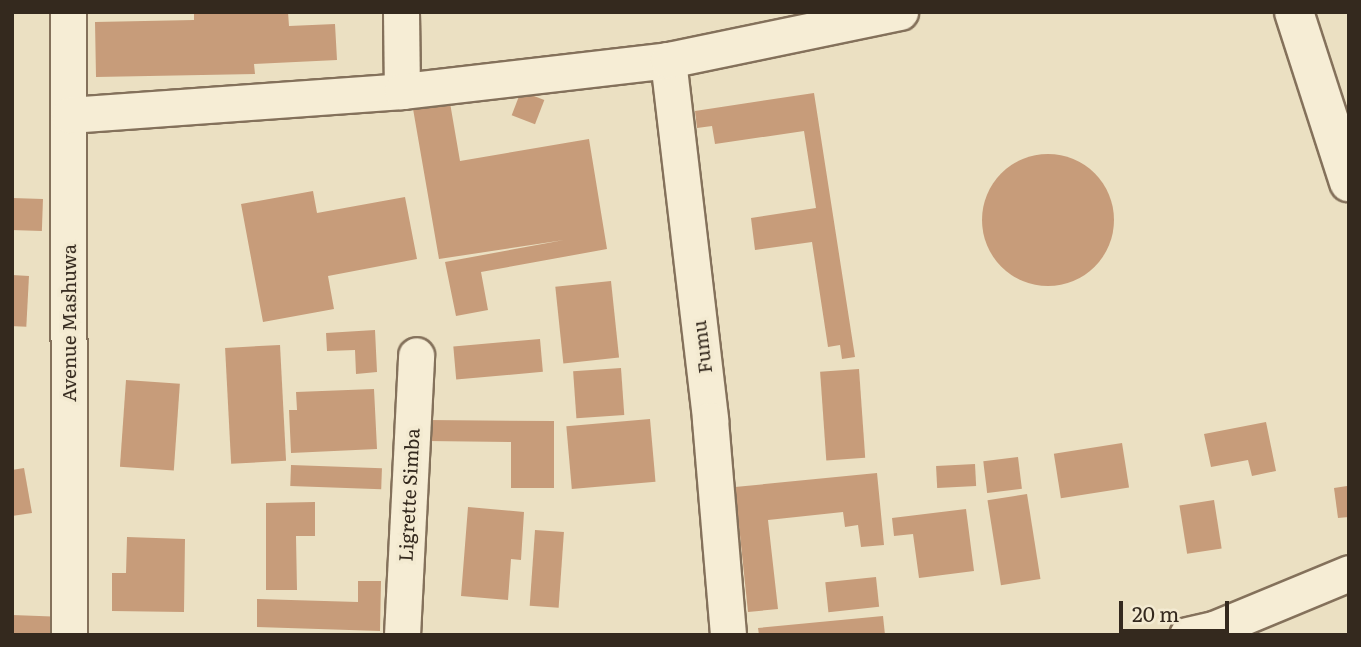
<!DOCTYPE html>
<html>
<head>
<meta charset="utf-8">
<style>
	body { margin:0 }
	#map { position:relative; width:1361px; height:647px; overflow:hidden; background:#ebe0c2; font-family:Literata,serif }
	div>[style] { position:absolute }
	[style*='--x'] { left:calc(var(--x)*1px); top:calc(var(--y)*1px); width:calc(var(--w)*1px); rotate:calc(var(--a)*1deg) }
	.building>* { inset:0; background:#c79c7a; transform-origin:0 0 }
	.round { border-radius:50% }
	.roads { filter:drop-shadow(2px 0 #84715b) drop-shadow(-2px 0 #84715b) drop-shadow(0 2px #84715b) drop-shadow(0 -2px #84715b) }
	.minor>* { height:35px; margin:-17.5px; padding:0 17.5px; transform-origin:17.5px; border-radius:17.5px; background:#f6edd5 }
	.secondary>* { height:38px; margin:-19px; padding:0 19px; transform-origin:19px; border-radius:19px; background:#f6edd5 }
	span { translate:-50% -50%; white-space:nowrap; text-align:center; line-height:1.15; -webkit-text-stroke:7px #f3ead1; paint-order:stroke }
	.street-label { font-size:19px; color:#34291e }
	.frame { position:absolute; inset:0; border:14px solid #34291e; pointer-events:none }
	.scale { position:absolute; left:1119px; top:601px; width:110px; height:32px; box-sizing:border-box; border:4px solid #34291e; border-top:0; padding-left:9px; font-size:21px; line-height:24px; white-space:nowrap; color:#34291e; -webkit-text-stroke:5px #f3ead1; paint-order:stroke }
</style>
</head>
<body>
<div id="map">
	<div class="building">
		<i style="clip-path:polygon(194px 12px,288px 12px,289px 26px,335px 24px,337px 60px,254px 64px,255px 74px,96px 77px,95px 22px,194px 20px)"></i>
		<i style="left:521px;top:91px;width:25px;height:26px;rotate:21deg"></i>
		<i style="clip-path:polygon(814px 93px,855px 357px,842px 359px,840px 345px,828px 347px,812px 242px,755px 250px,751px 218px,816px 208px,804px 131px,715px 144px,712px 126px,697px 128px,695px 111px)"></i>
		<i style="clip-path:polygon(449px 97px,460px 161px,589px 139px,607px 249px,481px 272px,488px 310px,456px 316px,445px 262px,564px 240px,439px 259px,412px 103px)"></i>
		<i class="round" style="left:982px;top:154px;width:132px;height:132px"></i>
		<i style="clip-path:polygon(313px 191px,317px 213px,405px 197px,417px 259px,328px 276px,334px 309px,263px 322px,241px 204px)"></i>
		<i style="left:12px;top:198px;width:31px;height:32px;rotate:2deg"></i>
		<i style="left:12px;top:275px;width:17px;height:51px;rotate:3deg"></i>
		<i style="left:611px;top:281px;width:77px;height:56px;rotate:84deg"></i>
		<i style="clip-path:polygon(375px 330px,377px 372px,356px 374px,355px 350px,327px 351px,326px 333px)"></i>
		<i style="left:540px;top:339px;width:33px;height:87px;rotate:85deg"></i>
		<i style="left:280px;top:345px;width:116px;height:55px;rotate:87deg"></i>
		<i style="left:621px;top:368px;width:47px;height:48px;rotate:86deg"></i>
		<i style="left:859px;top:369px;width:89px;height:39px;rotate:86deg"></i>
		<i style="left:126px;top:380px;width:54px;height:87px;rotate:4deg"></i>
		<i style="clip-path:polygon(374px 389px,377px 449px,291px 453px,289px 410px,297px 410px,296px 392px)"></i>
		<i style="left:650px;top:419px;width:63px;height:84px;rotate:85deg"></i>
		<i style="clip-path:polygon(427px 420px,554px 421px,554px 488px,511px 488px,511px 442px,427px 441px)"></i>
		<i style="clip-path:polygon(1266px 422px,1276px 471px,1252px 476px,1248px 460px,1211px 467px,1204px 434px)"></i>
		<i style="left:1122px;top:443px;width:45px;height:69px;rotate:81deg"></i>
		<i style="left:1018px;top:457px;width:32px;height:35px;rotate:83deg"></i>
		<i style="left:975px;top:464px;width:22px;height:39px;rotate:87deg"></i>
		<i style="left:291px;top:465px;width:91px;height:21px;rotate:2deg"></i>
		<i style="clip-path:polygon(24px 468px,32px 513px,12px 516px,12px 470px)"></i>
		<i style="clip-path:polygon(877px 473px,884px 545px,861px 547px,858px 525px,845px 527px,843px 512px,768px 520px,778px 609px,748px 612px,735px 487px)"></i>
		<i style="clip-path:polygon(1347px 486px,1349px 517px,1338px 518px,1334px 488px)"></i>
		<i style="left:1027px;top:494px;width:86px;height:40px;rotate:81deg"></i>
		<i style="left:1214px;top:500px;width:49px;height:35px;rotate:81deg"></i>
		<i style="clip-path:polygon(315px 502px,315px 536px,296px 536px,297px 590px,266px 590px,266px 503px)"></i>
		<i style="clip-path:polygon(468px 507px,524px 512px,521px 560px,511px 559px,508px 600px,461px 596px)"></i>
		<i style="clip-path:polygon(966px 509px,974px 571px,919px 578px,913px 534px,894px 536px,892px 518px)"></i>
		<i style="left:535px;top:530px;width:29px;height:76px;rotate:4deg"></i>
		<i style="clip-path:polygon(127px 537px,185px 539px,184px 612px,112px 611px,112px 573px,126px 573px)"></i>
		<i style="left:876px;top:577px;width:30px;height:51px;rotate:84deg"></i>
		<i style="clip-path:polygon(358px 581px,381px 581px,380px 631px,257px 627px,257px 599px,358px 602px)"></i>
		<i style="left:12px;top:615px;width:47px;height:20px;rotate:2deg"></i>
		<i style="clip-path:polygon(883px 616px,885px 635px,759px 635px,758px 628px)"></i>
	</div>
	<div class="roads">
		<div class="minor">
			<i style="--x:68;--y:12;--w:623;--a:89.91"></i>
			<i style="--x:401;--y:12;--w:79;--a:89.3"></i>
			<i style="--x:668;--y:60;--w:362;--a:83.3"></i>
			<i style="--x:710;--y:420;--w:216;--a:85.2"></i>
			<i style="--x:69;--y:115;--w:334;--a:-4.1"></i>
			<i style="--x:402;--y:91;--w:268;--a:-6.6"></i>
			<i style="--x:668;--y:60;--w:237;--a:-11.7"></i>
			<i style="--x:402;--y:635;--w:280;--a:-87.1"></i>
			<i style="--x:1187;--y:635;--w:28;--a:-13"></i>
			<i style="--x:1214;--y:629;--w:146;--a:-22.5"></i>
		</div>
		<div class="secondary">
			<i style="--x:1294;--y:12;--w:179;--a:72.1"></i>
		</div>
	</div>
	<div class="street-label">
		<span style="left:69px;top:323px;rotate:-90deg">Avenue Mashuwa</span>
		<span style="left:702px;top:347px;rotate:-97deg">Fumu</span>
		<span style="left:409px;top:495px;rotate:-87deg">Ligrette Simba</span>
	</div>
	<div class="frame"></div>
	<div class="scale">20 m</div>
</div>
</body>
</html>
